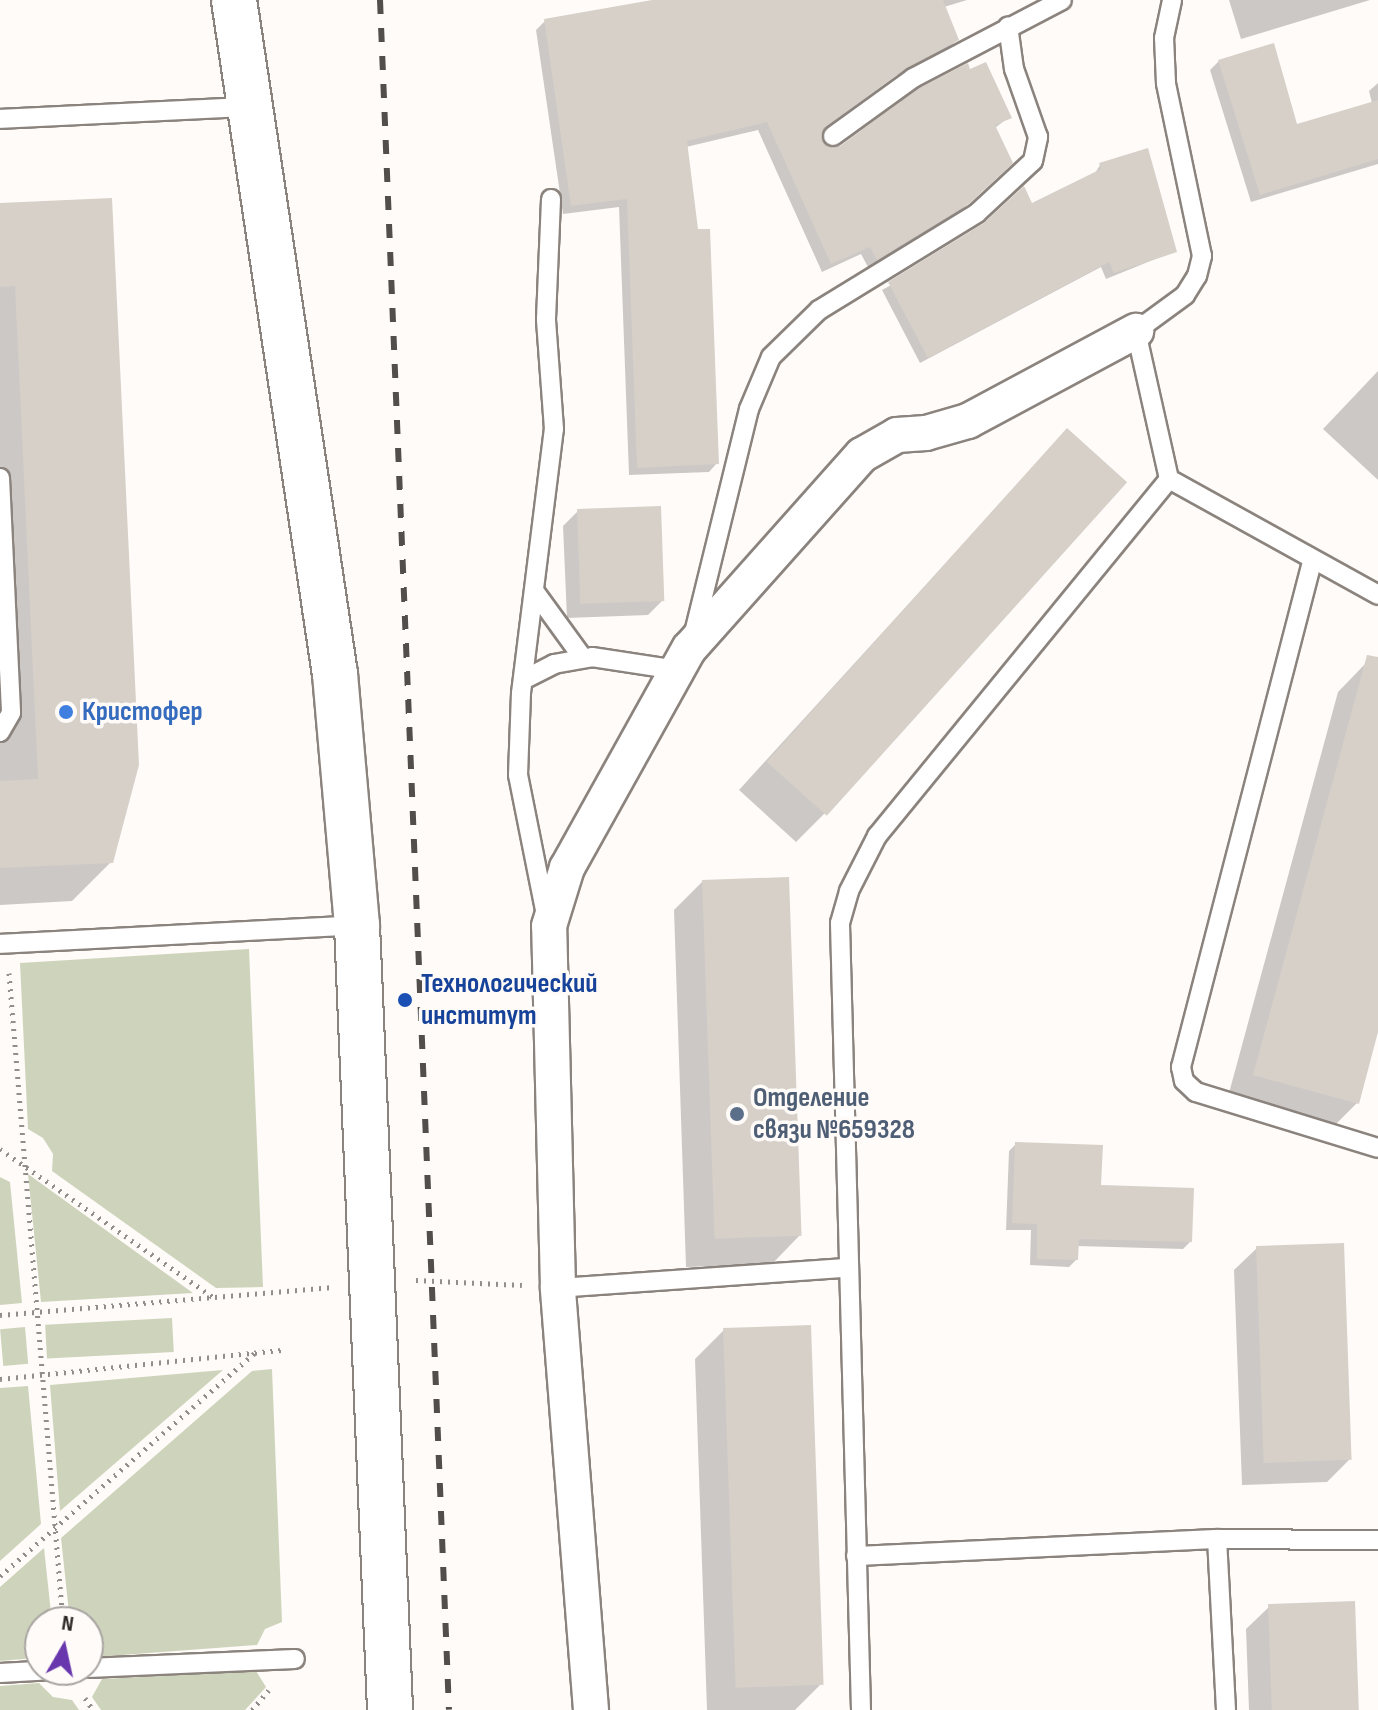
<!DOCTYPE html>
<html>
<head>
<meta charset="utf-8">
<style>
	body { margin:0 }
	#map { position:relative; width:1378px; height:1710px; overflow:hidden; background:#fffbf8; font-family:"Sofia Sans Condensed",sans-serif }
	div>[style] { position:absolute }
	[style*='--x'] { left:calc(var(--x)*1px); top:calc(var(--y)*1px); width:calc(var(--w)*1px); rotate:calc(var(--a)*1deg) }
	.green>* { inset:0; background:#ced4bb; transform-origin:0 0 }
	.shadow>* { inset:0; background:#0003 }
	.building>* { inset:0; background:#d6d0c8; transform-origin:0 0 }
	.path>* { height:5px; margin-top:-2.5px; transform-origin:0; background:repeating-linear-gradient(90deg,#928e8c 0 2px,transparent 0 8px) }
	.roads { filter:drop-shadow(2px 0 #8b837d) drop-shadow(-2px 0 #8b837d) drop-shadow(0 2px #8b837d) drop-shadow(0 -2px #8b837d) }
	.lane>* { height:18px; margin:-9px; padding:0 9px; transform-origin:9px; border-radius:9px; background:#fff }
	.street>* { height:34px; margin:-17px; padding:0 17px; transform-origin:17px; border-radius:17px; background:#fff }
	.secondary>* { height:44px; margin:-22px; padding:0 22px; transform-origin:22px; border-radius:22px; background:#fff }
	.rail>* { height:6px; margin-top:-3px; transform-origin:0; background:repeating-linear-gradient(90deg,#524e4c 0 14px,transparent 0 28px) }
	.dots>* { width:22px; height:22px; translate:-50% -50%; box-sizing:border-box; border:4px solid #fffbf8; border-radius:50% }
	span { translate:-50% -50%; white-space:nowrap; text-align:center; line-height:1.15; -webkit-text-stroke:7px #fffbf8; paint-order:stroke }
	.shop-label { font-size:28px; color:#366cbe; font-weight:700 }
	.left { translate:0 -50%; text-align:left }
	.transit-label { font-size:28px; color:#164399; font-weight:700 }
	.service-label { font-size:28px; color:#4e5e75; font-weight:700 }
	.north { position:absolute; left:24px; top:1606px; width:80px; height:80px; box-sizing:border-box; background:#fffbf8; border:2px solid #a9a5a3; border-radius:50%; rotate:9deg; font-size:22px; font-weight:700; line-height:32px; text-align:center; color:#292523 }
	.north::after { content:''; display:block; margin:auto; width:28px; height:36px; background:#6837ae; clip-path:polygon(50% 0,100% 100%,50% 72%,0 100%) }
</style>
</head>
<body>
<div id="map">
	<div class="green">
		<i style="clip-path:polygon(249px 949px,263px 1287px,216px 1288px,52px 1171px,53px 1154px,43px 1138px,28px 1129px,20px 963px)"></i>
		<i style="clip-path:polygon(28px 1174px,193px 1293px,41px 1302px)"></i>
		<i style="clip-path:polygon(0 1177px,10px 1182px,22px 1303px,0 1305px)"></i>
		<i style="left:172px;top:1318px;width:34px;height:127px;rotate:87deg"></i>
		<i style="left:25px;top:1327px;width:37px;height:25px;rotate:85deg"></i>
		<i style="clip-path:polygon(272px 1369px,282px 1622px,265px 1629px,257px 1645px,95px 1657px,88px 1647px,88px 1622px,70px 1622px,61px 1538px,252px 1371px)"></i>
		<i style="clip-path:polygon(223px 1370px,60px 1511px,50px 1385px)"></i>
		<i style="clip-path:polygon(28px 1386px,41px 1524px,0 1561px,0 1388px)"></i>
		<i style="clip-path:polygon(44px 1548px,52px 1622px,40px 1622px,35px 1658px,0 1661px,0 1587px)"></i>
		<i style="clip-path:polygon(256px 1671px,266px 1687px,245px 1710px,101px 1710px,92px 1697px,102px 1679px)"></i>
		<i style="clip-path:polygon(39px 1683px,53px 1697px,72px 1700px,79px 1710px,0 1710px,0 1686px)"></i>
	</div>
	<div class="shadow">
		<i style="clip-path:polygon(664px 0,967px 0,944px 7px,957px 40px,948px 48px,895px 76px,824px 128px,821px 144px,840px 148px,1009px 117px,995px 128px,1011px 163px,959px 212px,868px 267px,861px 254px,822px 272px,758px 130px,686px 147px,717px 463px,709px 472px,629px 475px,619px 207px,563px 214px,536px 30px,545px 21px)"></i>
		<i style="clip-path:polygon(1229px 0,1370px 0,1241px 39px)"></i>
		<i style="clip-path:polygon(1219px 61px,1296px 127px,1372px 103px,1369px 91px,1378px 83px,1378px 164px,1251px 202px,1210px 70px)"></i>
		<i style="clip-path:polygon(1100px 165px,1175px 251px,1106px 279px,1101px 267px,920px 363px,882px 290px,1094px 175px)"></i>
		<i style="clip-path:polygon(110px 200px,111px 862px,72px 901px,0 905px,0 205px)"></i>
		<i style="clip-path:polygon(1378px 371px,1378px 480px,1323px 429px)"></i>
		<i style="clip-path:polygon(1067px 430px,825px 813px,796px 842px,739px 790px)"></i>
		<i style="clip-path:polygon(578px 511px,663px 600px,648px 615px,567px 618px,563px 526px)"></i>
		<i style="clip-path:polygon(1366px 663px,1378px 666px,1378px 1025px,1357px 1103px,1328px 1132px,1226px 1104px,1338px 692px)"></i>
		<i style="clip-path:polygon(703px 881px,800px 1235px,772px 1264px,686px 1267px,674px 910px)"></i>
		<i style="clip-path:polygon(1016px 1144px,1099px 1187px,1190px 1242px,1183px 1249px,1077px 1246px,1076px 1260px,1069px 1267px,1030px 1265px,1031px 1230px,1006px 1230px,1009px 1151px)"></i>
		<i style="clip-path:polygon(1257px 1248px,1349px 1460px,1327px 1482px,1242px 1485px,1234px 1270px)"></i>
		<i style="clip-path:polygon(724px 1330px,821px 1684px,795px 1710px,707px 1710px,695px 1359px)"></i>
		<i style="clip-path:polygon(1269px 1607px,1356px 1710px,1249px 1710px,1246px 1629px)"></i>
	</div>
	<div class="building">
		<i style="clip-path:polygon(652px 0,943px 0,959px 40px,906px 68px,826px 126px,823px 142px,840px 146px,919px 88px,968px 63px,970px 69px,986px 62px,1012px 118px,995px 125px,1013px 163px,970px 203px,877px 260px,870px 247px,831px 264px,767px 122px,687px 141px,698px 229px,710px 229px,719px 464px,637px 468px,627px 199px,571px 206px,544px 19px)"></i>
		<i style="clip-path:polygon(1274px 43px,1297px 124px,1378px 100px,1378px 159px,1260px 195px,1218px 60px)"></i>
		<i style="clip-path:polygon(1148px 148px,1177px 252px,1114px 273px,1109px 262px,928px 358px,888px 282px,984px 223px,1024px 186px,1032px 203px,1101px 169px,1099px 163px)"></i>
		<i style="clip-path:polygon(112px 198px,139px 765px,113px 863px,0 868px,0 781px,38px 779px,15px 286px,0 287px,0 203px)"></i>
		<i style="left:1067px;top:428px;width:81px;height:449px;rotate:42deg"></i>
		<i style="left:661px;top:506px;width:95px;height:84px;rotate:88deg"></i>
		<i style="clip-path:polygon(1367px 655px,1378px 657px,1378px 1032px,1359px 1104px,1253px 1075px)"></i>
		<i style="left:789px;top:877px;width:359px;height:87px;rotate:88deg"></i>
		<i style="clip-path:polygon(1015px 1142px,1103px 1145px,1101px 1185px,1194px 1188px,1192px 1242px,1079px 1239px,1078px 1260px,1037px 1259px,1037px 1224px,1012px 1223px)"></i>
		<i style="left:1344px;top:1243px;width:217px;height:88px;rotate:88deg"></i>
		<i style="left:811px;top:1325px;width:360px;height:88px;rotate:88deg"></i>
		<i style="left:1355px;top:1601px;width:109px;height:87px;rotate:88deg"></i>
	</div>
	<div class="path">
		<i style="--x:9;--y:973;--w:651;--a:85.24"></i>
		<i style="--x:0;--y:1149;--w:263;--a:34.8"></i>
		<i style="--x:416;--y:1280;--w:106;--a:2.7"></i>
		<i style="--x:0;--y:1315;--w:331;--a:-4.8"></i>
		<i style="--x:0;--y:1379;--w:283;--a:-5.9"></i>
		<i style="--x:0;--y:1576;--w:339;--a:-41.2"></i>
		<i style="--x:85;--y:1698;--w:14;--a:56"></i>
		<i style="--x:252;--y:1710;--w:26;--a:-50"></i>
	</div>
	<div class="roads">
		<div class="lane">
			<i style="--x:0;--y:119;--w:247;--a:-2.8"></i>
			<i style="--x:833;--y:136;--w:99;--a:-35.9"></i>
			<i style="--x:913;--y:78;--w:168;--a:-27.6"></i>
			<i style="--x:0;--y:478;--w:235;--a:87.3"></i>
			<i style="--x:11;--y:713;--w:22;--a:120"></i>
			<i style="--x:1169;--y:479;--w:239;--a:29"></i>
			<i style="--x:1312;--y:562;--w:522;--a:104.54"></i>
			<i style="--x:1181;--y:1067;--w:14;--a:78"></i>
			<i style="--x:1184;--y:1081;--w:16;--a:43"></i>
			<i style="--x:1196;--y:1092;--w:190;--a:17.1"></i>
			<i style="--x:535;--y:592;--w:82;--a:54"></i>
			<i style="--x:694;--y:633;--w:231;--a:-76.2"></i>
			<i style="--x:749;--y:409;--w:56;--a:-67.1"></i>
			<i style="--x:771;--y:357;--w:67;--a:-44.4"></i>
			<i style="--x:819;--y:310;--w:185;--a:-31.5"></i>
			<i style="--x:977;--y:213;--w:76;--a:-42.9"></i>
			<i style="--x:1033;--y:161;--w:25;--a:-78"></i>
			<i style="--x:1038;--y:137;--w:72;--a:-109.4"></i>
			<i style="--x:1014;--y:69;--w:43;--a:-97.9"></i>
			<i style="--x:523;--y:680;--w:35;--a:-27"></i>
			<i style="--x:554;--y:664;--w:39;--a:-10"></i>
			<i style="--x:592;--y:657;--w:86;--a:8.7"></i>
			<i style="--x:546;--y:915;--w:143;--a:-101.3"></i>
			<i style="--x:518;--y:775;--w:82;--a:-87.9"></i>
			<i style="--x:521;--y:693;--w:266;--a:-82.9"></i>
			<i style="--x:554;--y:429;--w:110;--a:-94.2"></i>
			<i style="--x:546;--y:319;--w:120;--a:-87.6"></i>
			<i style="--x:0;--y:944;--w:358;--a:-3"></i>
			<i style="--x:558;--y:1288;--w:290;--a:-4"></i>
			<i style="--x:856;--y:1556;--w:361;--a:-2.7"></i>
			<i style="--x:88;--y:1668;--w:207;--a:-2.5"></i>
			<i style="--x:0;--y:1673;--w:54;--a:-3.2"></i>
			<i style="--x:861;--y:1710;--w:787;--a:-91.53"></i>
			<i style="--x:840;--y:923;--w:33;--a:-74"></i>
			<i style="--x:849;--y:891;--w:62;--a:-63"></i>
			<i style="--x:877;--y:836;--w:461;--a:-50.7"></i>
			<i style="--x:1169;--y:479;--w:152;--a:-102.6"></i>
			<i style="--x:1136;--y:331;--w:61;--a:-36.3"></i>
			<i style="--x:1185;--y:295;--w:22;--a:-58"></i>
			<i style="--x:1197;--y:276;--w:21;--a:-76"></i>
			<i style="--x:1202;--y:256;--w:177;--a:-101.8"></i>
			<i style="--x:1166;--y:83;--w:45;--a:-92.5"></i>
			<i style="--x:1164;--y:38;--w:39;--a:-78"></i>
			<i style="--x:1226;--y:1710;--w:171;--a:-93"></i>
			<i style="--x:1217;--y:1539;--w:161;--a:0.4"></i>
		</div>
		<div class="street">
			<i style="--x:591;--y:1710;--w:423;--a:-94.5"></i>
			<i style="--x:558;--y:1288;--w:362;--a:-91.4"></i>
			<i style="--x:549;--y:926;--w:61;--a:-72.8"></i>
			<i style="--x:567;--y:868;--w:251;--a:-60.9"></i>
			<i style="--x:689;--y:649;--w:260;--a:-48.3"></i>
			<i style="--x:862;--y:455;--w:40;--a:-29.7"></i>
			<i style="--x:897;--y:435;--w:29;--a:-4"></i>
			<i style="--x:926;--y:433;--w:44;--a:-15.9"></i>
			<i style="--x:968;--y:421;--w:191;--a:-28.2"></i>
		</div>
		<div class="secondary">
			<i style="--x:234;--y:0;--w:682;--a:81.48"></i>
			<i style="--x:335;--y:674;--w:252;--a:85"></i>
			<i style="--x:357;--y:925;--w:786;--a:87.59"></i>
		</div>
	</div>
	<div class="rail">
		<i style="--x:380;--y:0;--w:1711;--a:87.69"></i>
	</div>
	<div class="dots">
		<i style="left:66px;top:712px;background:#3f7fe0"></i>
		<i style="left:405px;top:1000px;background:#1a4fb4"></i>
		<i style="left:737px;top:1114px;background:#5c6f8a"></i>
	</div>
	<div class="shop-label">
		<span class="left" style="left:82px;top:712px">Кристофер</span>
	</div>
	<div class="transit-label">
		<span class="left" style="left:421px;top:1000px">Технологический<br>институт</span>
	</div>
	<div class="service-label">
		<span class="left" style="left:753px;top:1114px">Отделение<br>связи №659328</span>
	</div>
	<div class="north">N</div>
</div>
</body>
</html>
